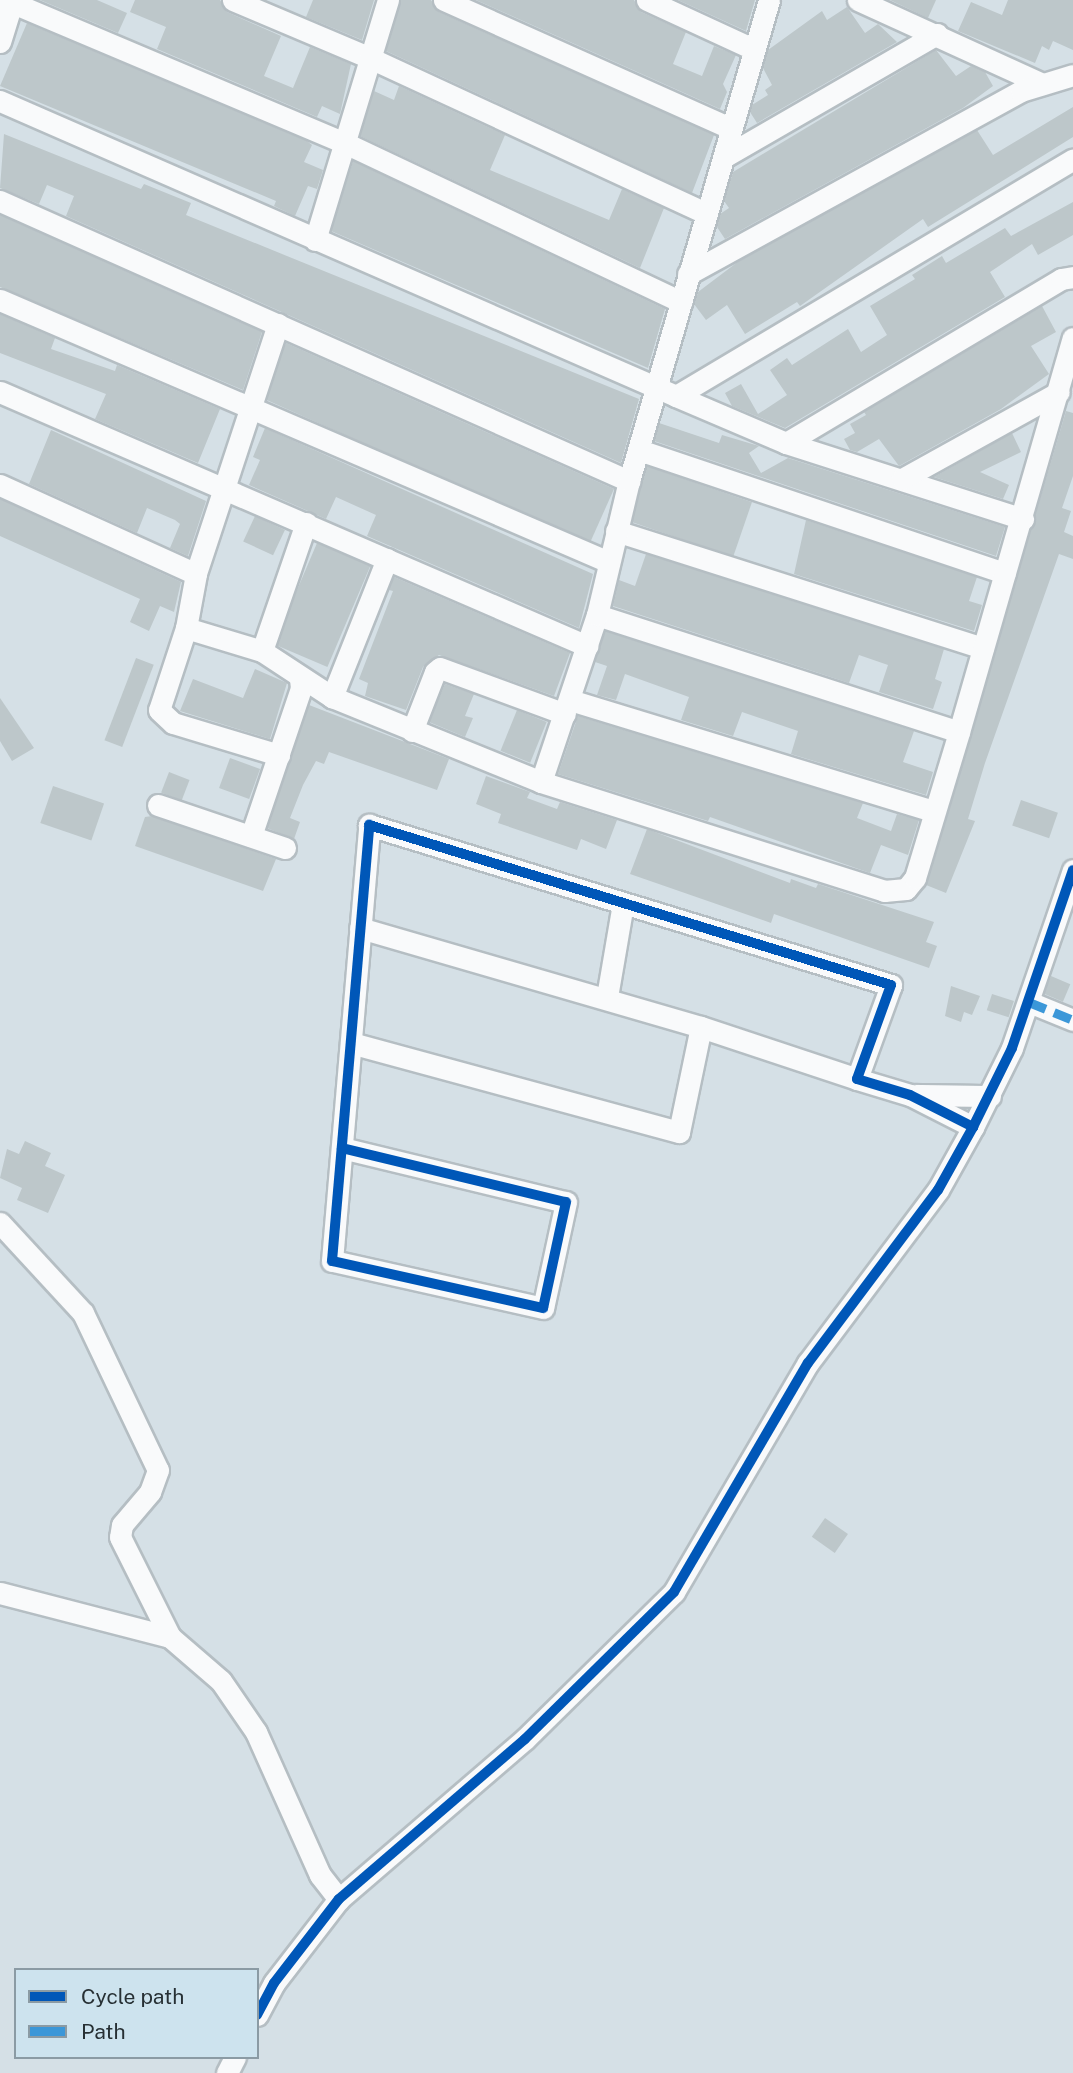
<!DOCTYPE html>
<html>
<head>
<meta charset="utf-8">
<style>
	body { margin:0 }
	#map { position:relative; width:1073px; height:2073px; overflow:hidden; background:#d5e0e6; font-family:"Public Sans",sans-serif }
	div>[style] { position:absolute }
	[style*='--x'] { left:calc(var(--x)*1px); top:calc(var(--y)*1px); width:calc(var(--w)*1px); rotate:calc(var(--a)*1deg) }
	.building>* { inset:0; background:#bdc7ca; transform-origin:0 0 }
	.roads { filter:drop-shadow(2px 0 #b5bec3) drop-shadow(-2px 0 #b5bec3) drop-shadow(0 2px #b5bec3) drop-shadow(0 -2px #b5bec3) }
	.street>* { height:21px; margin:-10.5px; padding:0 10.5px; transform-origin:10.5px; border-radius:10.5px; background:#f9fafb }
	.quiet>* { height:9px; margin-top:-4.5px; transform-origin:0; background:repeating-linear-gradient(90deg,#3b97d8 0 18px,transparent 0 27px) }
	.cycleway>* { height:10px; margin:-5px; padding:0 5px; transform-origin:5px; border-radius:5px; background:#0057b8 }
	span { translate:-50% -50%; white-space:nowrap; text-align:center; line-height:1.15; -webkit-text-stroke:5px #cde3ee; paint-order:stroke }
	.legend { position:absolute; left:14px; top:1968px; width:245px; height:91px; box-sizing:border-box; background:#cde3ee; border:2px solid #8b9ba4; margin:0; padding:9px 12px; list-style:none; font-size:21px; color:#273034 }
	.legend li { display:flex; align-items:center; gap:14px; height:35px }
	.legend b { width:35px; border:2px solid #8b9ba4 }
</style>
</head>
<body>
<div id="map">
	<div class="building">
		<i style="clip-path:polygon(40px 0,97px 0,127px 13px,118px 33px)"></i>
		<i style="clip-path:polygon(135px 0,220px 0,227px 12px,281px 36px,264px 76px,293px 88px,310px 47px,351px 64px,340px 114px,322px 106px,317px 117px,157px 49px,166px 27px,130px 12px)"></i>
		<i style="clip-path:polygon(313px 0,374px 0,362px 40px,306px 17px)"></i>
		<i style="clip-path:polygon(401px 0,431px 0,439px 12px,714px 135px,692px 193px,386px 51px)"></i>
		<i style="clip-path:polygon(476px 0,634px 0,641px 12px,686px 32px,673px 64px,702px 76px,714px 46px,736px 55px,723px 84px,727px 92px,720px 109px)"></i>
		<i style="clip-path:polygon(678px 0,755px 0,746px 31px)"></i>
		<i style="clip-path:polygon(890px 0,936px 0,928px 18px)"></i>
		<i style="clip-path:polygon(1008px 0,1073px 0,1073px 50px,1053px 41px,1049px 50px,1042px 46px,1035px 63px,958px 31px,971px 2px,1002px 15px)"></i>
		<i style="clip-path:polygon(847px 7px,865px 33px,878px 24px,897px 42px,757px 123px,750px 112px,752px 105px,768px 95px,765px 90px,772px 85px,763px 68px,768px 50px,822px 11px,827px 20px)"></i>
		<i style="clip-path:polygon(27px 23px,307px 141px,312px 145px,304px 162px,323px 170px,317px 189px,308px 186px,295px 216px,274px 206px,276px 201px,0 86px)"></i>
		<i style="clip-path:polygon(936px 50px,956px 76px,971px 66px,985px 72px,993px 86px,963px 108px,725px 239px,717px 227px,720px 214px,729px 208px,724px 201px,733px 172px)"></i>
		<i style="clip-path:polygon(399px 86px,505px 135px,490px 170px,609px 220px,622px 189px,664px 208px,640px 268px,360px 136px,374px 91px,394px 100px)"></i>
		<i style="clip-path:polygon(1073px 107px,1073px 137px,928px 227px,923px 219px,800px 306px,797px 302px,745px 334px,727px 305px,706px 320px,694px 304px,698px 292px,739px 261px,977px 130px,993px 155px)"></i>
		<i style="clip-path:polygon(4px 134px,141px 189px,144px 184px,191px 203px,186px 215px,639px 399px,621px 463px,66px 216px,74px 196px,47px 185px,39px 204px,0 188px)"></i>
		<i style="clip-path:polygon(353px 161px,665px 309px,648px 368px,331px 231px)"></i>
		<i style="clip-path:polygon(1073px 202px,1073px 235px,1038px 255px,1032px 244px,990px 272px,1005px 297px,785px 428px,732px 406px,725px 393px,741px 384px,758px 414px,787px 395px,770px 370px,787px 358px,792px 365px,848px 329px,861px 352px,887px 335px,870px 306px,915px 279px,912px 275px,942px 256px,946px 263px,1005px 228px,1011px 236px)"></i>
		<i style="clip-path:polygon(0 215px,262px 332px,243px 390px,0 287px)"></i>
		<i style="clip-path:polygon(1042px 306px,1056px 332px,1031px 346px,1049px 374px,1001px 409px,899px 466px,879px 439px,857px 452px,850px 450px,844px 439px,855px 433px,850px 424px,866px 415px,864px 412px)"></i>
		<i style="clip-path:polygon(0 314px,55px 338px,51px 349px,115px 371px,117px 365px,220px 409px,198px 463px,95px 419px,106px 394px,0 353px)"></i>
		<i style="left:286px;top:343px;width:359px;height:60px;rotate:24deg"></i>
		<i style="clip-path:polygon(1066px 411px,1073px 413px,1073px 476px,1062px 508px,1071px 511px,1064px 532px,1073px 536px,1073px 559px,1059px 554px,985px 763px,968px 819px,975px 821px,946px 893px,926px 885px)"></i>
		<i style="clip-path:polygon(659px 423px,719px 443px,722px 435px,759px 446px,749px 453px,761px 473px,788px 458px,1005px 527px,996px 556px,654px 441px)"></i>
		<i style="clip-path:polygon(265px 428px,593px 574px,579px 628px,367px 536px,376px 515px,336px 497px,326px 519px,249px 485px,260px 460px,253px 457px)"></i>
		<i style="clip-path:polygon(51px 430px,206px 501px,188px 556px,170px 548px,180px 524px,175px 520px,147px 508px,137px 533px,29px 484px)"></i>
		<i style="clip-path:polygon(1012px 433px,1021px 452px,980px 472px,1009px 485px,1003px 499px,934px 477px)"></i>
		<i style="left:647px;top:466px;width:111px;height:58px;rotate:19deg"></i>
		<i style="clip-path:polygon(0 499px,181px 582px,174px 612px,160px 606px,149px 631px,130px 622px,140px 599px,0 536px)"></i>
		<i style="left:255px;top:516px;width:33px;height:28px;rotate:25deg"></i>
		<i style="clip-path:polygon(806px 520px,977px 577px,969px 601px,982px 605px,974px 631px,794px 574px)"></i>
		<i style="left:317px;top:543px;width:58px;height:110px;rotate:23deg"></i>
		<i style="clip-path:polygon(646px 554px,944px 649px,935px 679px,942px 682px,933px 709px,879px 692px,888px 665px,859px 655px,849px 683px,613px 606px,619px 580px,635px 586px)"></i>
		<i style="clip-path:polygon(394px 577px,570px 653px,554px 696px,439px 655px,423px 667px,406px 710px,365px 696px,368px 683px,359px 679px,393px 591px,389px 590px)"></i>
		<i style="clip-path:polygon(605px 631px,914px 731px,903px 762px,933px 772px,926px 795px,791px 754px,798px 731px,742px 712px,733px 736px,681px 720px,689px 697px,625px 674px,616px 700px,597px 695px,607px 666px,595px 662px)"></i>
		<i style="left:136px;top:658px;width:19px;height:88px;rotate:21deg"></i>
		<i style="clip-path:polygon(255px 669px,287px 683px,270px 739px,180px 711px,193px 679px,243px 698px)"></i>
		<i style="clip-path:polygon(445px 684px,474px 694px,465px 716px,473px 718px,465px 737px,429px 722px)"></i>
		<i style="clip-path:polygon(0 698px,34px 748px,12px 761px,0 741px)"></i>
		<i style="clip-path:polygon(309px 705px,449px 759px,437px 790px,329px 752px,324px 764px,316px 761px,303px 785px,290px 818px,300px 822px,294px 839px,267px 828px)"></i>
		<i style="left:517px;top:710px;width:32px;height:44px;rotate:22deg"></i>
		<i style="clip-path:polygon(578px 716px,863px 803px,857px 818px,891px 831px,897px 814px,919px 820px,908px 855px,881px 845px,870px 873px,710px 817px,708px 821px,558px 774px)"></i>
		<i style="left:230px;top:758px;width:32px;height:32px;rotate:20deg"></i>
		<i style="left:169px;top:772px;width:22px;height:22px;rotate:21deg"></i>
		<i style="clip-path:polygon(486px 776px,530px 792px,527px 798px,557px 809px,560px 802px,617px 820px,606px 849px,581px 839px,577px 850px,498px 823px,501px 814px,476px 804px)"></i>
		<i style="left:53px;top:786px;width:54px;height:39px;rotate:19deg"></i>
		<i style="left:1021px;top:800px;width:39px;height:27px;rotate:19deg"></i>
		<i style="clip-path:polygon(152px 816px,276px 859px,263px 891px,135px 846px,145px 817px)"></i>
		<i style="clip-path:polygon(647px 829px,790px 883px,791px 879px,816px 888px,818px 884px,934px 922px,926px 942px,937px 946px,929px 968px,774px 914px,771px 923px,630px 874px)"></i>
		<i style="left:1051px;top:976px;width:21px;height:19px;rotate:23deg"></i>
		<i style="clip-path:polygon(951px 986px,980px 996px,972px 1015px,964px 1012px,961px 1022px,945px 1016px)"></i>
		<i style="left:992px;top:994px;width:23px;height:17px;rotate:18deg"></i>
		<i style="clip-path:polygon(25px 1141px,51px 1153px,45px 1166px,65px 1175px,48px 1213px,17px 1200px,22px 1188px,0 1178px,7px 1149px,19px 1154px)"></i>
		<i style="left:825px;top:1518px;width:28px;height:23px;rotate:35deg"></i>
	</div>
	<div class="roads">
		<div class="street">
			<i style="--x:6;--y:0;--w:368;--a:22.9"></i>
			<i style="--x:345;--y:143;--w:372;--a:25.3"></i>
			<i style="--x:233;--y:0;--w:149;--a:22.9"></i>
			<i style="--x:370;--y:58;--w:371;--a:24.8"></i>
			<i style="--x:444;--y:0;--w:313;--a:24.1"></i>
			<i style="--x:647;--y:0;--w:117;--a:24.8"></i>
			<i style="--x:858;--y:0;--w:202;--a:24.5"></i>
			<i style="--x:0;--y:42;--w:44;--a:-72.8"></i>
			<i style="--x:0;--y:101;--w:738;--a:23.58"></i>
			<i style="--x:676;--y:396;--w:462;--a:-30.8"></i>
			<i style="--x:724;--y:157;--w:246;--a:-30"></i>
			<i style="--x:0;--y:201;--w:689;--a:24"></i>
			<i style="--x:315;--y:240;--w:251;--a:-73.1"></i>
			<i style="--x:688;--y:274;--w:380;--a:-28.8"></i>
			<i style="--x:1021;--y:91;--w:54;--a:-17.1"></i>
			<i style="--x:0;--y:300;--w:663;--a:23.28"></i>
			<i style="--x:278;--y:324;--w:263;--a:108.2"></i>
			<i style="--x:196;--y:574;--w:55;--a:100.5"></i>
			<i style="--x:186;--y:628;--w:86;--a:108.2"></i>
			<i style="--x:159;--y:710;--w:19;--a:43"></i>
			<i style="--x:173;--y:723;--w:111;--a:16.8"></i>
			<i style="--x:0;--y:392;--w:640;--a:23.4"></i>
			<i style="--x:676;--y:396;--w:120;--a:23.1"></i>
			<i style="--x:786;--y:443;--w:249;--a:17.8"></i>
			<i style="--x:786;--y:443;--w:320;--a:-30.8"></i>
			<i style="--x:1061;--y:279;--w:12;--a:-9"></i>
			<i style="--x:639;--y:450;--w:386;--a:18.6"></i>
			<i style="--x:902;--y:479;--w:179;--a:-29"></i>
			<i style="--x:0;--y:485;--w:215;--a:24.4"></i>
			<i style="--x:306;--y:523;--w:135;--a:109"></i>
			<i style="--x:262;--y:651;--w:84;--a:33.3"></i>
			<i style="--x:616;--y:531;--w:385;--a:17.7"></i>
			<i style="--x:387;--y:559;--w:149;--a:111.7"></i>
			<i style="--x:332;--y:697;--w:226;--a:22.1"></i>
			<i style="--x:541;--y:782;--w:360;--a:17.6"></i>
			<i style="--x:884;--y:891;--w:22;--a:-5"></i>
			<i style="--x:906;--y:889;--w:14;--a:-51"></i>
			<i style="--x:915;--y:878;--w:152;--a:-73.2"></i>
			<i style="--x:959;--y:732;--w:410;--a:-73.9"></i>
			<i style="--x:597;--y:615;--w:380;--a:17.9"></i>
			<i style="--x:186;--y:628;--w:79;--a:16.8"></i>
			<i style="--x:570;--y:700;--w:380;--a:17"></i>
			<i style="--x:412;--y:731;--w:63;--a:-68.7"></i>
			<i style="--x:435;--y:672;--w:6;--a:-39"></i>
			<i style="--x:440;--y:668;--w:133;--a:20.2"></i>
			<i style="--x:541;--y:782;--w:176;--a:-71.5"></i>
			<i style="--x:597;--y:615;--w:138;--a:-76.6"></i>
			<i style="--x:629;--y:481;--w:501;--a:-73.77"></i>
			<i style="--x:158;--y:805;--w:134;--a:18.7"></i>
			<i style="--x:251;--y:836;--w:156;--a:-71.3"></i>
			<i style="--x:301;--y:688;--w:9;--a:-96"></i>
			<i style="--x:607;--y:997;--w:95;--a:-80.3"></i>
			<i style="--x:1029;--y:1002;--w:48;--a:22.2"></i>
			<i style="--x:701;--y:1027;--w:164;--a:18.4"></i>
			<i style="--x:351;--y:1043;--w:340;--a:15.2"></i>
			<i style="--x:679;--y:1132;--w:107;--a:-78.2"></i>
			<i style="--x:701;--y:1027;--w:355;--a:-163.8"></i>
			<i style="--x:916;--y:1095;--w:74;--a:0.8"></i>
			<i style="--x:342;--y:1148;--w:230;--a:13.6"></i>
			<i style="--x:566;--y:1202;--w:108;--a:102.2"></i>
			<i style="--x:543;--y:1308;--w:216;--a:-167.4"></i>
			<i style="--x:332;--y:1261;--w:438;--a:-85.1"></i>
			<i style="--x:369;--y:825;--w:546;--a:17.04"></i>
			<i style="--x:891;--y:985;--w:100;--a:109.9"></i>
			<i style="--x:857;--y:1079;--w:55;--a:16.8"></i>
			<i style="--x:910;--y:1095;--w:71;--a:26.9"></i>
			<i style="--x:0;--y:1223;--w:122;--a:47.3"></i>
			<i style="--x:83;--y:1313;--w:174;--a:64.5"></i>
			<i style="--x:158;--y:1470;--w:23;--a:110"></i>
			<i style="--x:150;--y:1492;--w:43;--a:130.3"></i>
			<i style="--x:122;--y:1525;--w:12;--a:99"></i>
			<i style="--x:120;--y:1537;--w:112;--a:63.4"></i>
			<i style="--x:0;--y:1593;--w:176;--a:14.5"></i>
			<i style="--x:170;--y:1637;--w:67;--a:40.8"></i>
			<i style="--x:221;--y:1681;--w:62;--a:55.5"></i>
			<i style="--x:256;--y:1732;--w:157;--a:65.9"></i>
			<i style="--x:320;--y:1875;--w:31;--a:52"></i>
			<i style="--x:257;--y:2015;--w:36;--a:-62"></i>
			<i style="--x:274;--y:1983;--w:106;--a:-52.3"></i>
			<i style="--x:339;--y:1899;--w:245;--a:-40.7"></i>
			<i style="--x:525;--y:1739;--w:209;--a:-44.6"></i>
			<i style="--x:674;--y:1592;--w:265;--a:-59.7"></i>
			<i style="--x:808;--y:1363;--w:216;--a:-53.1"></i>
			<i style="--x:938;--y:1190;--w:72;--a:-60.9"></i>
			<i style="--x:973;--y:1127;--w:88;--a:-63.7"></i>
			<i style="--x:1012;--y:1048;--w:188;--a:-71.1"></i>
			<i style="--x:227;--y:2073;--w:18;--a:-63"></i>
		</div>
	</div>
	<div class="quiet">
		<i style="--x:1029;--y:1002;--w:48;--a:22.2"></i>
	</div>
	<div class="cycleway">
		<i style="--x:342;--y:1148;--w:230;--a:13.6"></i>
		<i style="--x:566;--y:1202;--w:108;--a:102.2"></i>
		<i style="--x:543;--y:1308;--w:216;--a:-167.4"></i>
		<i style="--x:332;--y:1261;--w:438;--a:-85.1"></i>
		<i style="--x:369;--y:825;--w:546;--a:17.04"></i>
		<i style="--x:891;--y:985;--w:100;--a:109.9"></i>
		<i style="--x:857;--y:1079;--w:55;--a:16.8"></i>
		<i style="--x:910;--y:1095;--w:71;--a:26.9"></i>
		<i style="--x:257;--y:2015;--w:36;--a:-62"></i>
		<i style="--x:274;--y:1983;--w:106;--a:-52.3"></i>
		<i style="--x:339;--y:1899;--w:245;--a:-40.7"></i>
		<i style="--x:525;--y:1739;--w:209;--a:-44.6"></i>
		<i style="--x:674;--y:1592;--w:265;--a:-59.7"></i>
		<i style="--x:808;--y:1363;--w:216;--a:-53.1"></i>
		<i style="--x:938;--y:1190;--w:72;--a:-60.9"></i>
		<i style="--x:973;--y:1127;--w:88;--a:-63.7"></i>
		<i style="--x:1012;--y:1048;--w:188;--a:-71.1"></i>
	</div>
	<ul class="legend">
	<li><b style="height:9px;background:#0057b8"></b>Cycle path</li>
	<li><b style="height:9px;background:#3b97d8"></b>Path</li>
	</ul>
</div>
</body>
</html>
